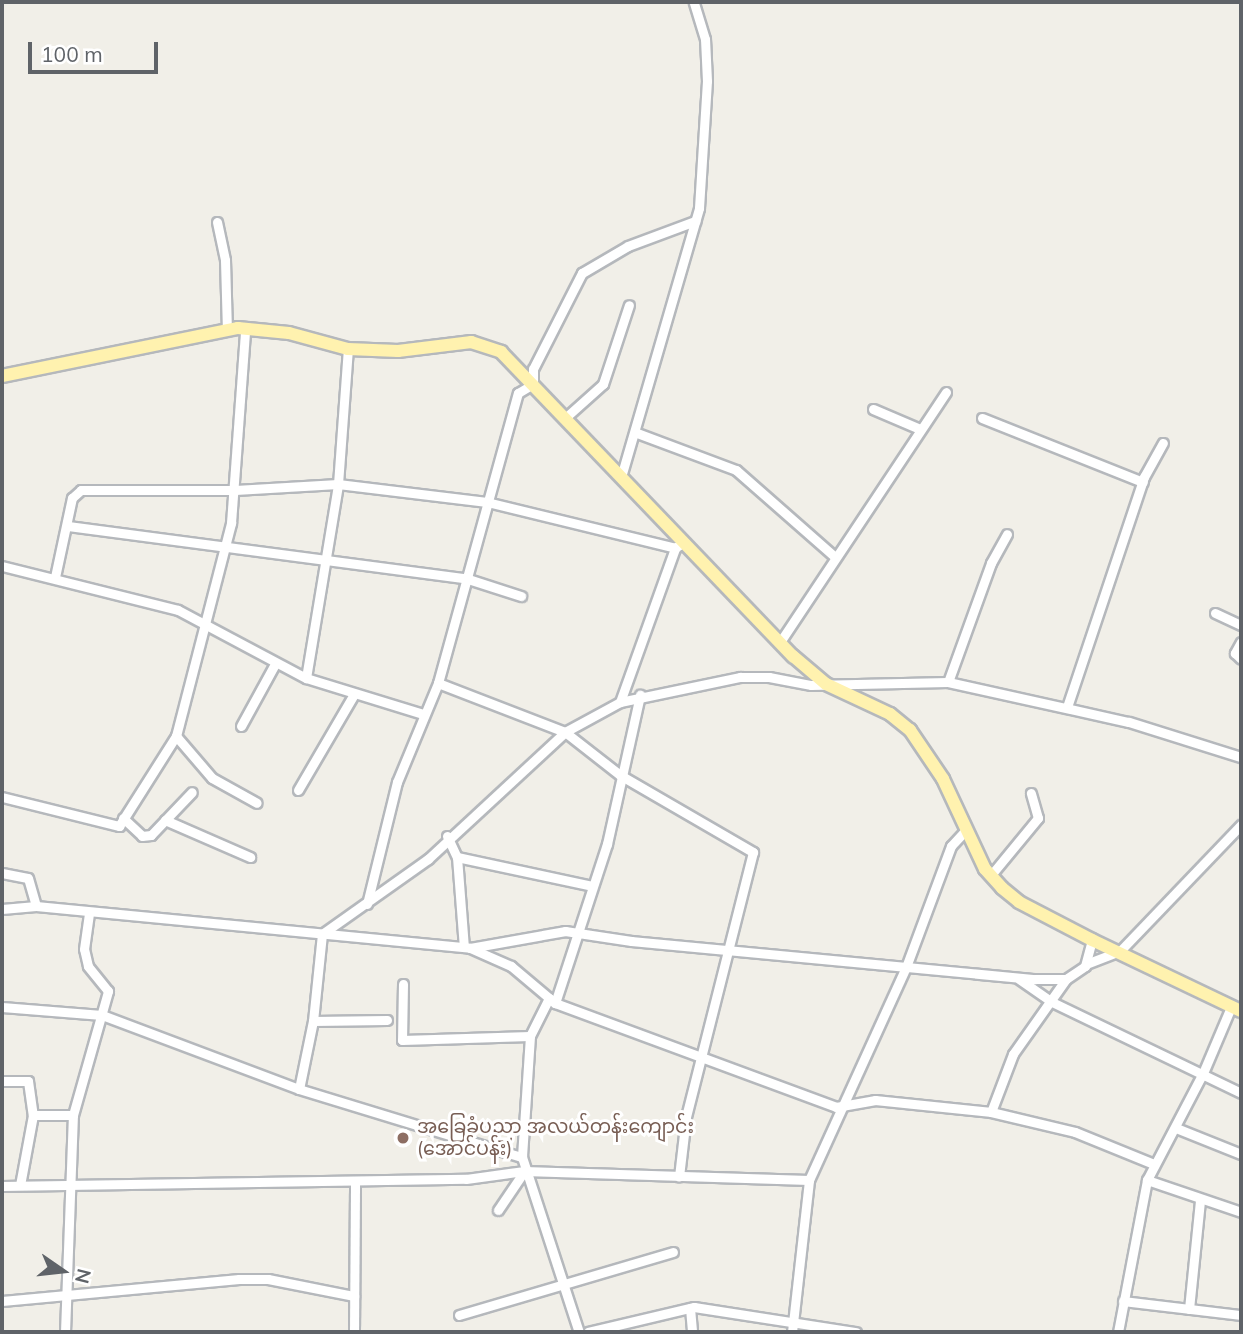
<!DOCTYPE html>
<html>
<head>
<meta charset="utf-8">
<style>
	body { margin:0 }
	#map { position:relative; width:1243px; height:1334px; overflow:hidden; background:#f1efe8; font-family:Mulish,"Noto Sans Myanmar",sans-serif }
	div>[style] { position:absolute }
	[style*='--x'] { left:calc(var(--x)*1px); top:calc(var(--y)*1px); width:calc(var(--w)*1px); rotate:calc(var(--a)*1deg) }
	.roads { filter:drop-shadow(2px 0 #b5b8bc) drop-shadow(-2px 0 #b5b8bc) drop-shadow(0 2px #b5b8bc) drop-shadow(0 -2px #b5b8bc) }
	.minor>* { height:9px; margin:-4.5px; padding:0 4.5px; transform-origin:4.5px; border-radius:4.5px; background:#fff }
	.major>* { height:12px; margin:-6px; padding:0 6px; transform-origin:6px; border-radius:6px; background:#fff2af }
	.dots>* { width:19px; height:19px; translate:-50% -50%; box-sizing:border-box; border:4px solid #fff; border-radius:50% }
	span { translate:-50% -50%; white-space:nowrap; text-align:center; line-height:1.15; -webkit-text-stroke:6px #fff; paint-order:stroke }
	.education-label { font-size:19px; color:#785e54 }
	.left { translate:0 -50%; text-align:left }
	.frame { position:absolute; inset:0; border:4px solid #5f6368; pointer-events:none }
	.north { position:absolute; left:28px; top:1236px; width:70px; height:70px; -webkit-text-stroke:5px #fff; paint-order:stroke; rotate:104deg; font-size:19px; font-weight:700; line-height:28px; text-align:center; color:#5f6368 }
	.north::after { content:''; display:block; margin:auto; width:24px; height:32px; background:#5f6368; clip-path:polygon(50% 0,100% 100%,50% 72%,0 100%) }
	.scale { position:absolute; left:28px; top:42px; width:130px; height:32px; box-sizing:border-box; border:4px solid #5f6368; border-top:0; padding-left:9px; font-size:21px; line-height:24px; white-space:nowrap; color:#5f6368; -webkit-text-stroke:5px #fff; paint-order:stroke }
</style>
</head>
<body>
<div id="map">
	<div class="roads">
		<div class="minor">
			<i style="--x:217;--y:222;--w:39;--a:78"></i>
			<i style="--x:225;--y:260;--w:70;--a:88.4"></i>
			<i style="--x:873;--y:409;--w:51;--a:23.1"></i>
			<i style="--x:565;--y:418;--w:51;--a:-41.8"></i>
			<i style="--x:603;--y:384;--w:83;--a:-71.8"></i>
			<i style="--x:982;--y:418;--w:173;--a:21.7"></i>
			<i style="--x:637;--y:433;--w:106;--a:20.5"></i>
			<i style="--x:736;--y:470;--w:132;--a:41.3"></i>
			<i style="--x:621;--y:477;--w:280;--a:-73.8"></i>
			<i style="--x:699;--y:208;--w:127;--a:-86.4"></i>
			<i style="--x:707;--y:81;--w:42;--a:-92.7"></i>
			<i style="--x:705;--y:39;--w:39;--a:-107"></i>
			<i style="--x:68;--y:526;--w:400;--a:7.5"></i>
			<i style="--x:465;--y:578;--w:59;--a:17.8"></i>
			<i style="--x:2;--y:566;--w:181;--a:14"></i>
			<i style="--x:178;--y:610;--w:145;--a:28"></i>
			<i style="--x:306;--y:678;--w:122;--a:17.1"></i>
			<i style="--x:55;--y:577;--w:81;--a:-77.9"></i>
			<i style="--x:72;--y:498;--w:12;--a:-42"></i>
			<i style="--x:81;--y:490;--w:154;--a:0"></i>
			<i style="--x:235;--y:490;--w:103;--a:-3.3"></i>
			<i style="--x:338;--y:484;--w:150;--a:6.9"></i>
			<i style="--x:487;--y:502;--w:194;--a:13.7"></i>
			<i style="--x:675;--y:548;--w:11;--a:-34"></i>
			<i style="--x:1215;--y:613;--w:29;--a:25"></i>
			<i style="--x:780;--y:642;--w:300;--a:-56.4"></i>
			<i style="--x:1241;--y:642;--w:13;--a:119"></i>
			<i style="--x:1235;--y:653;--w:8;--a:45"></i>
			<i style="--x:306;--y:678;--w:197;--a:-80.6"></i>
			<i style="--x:338;--y:484;--w:135;--a:-85.8"></i>
			<i style="--x:948;--y:682;--w:127;--a:-70.1"></i>
			<i style="--x:991;--y:563;--w:33;--a:-61"></i>
			<i style="--x:438;--y:683;--w:136;--a:21.1"></i>
			<i style="--x:565;--y:732;--w:70;--a:38"></i>
			<i style="--x:620;--y:775;--w:154;--a:30.1"></i>
			<i style="--x:753;--y:852;--w:273;--a:104.2"></i>
			<i style="--x:686;--y:1117;--w:60;--a:96.7"></i>
			<i style="--x:620;--y:702;--w:164;--a:-70.3"></i>
			<i style="--x:1067;--y:707;--w:243;--a:-71.5"></i>
			<i style="--x:1144;--y:477;--w:39;--a:-61"></i>
			<i style="--x:241;--y:726;--w:71;--a:-61.3"></i>
			<i style="--x:176;--y:736;--w:55;--a:49.4"></i>
			<i style="--x:212;--y:778;--w:51;--a:29.1"></i>
			<i style="--x:298;--y:790;--w:109;--a:-59.7"></i>
			<i style="--x:2;--y:797;--w:121;--a:13.9"></i>
			<i style="--x:119;--y:826;--w:107;--a:-57.7"></i>
			<i style="--x:176;--y:736;--w:220;--a:-75.5"></i>
			<i style="--x:231;--y:523;--w:193;--a:-85.8"></i>
			<i style="--x:123;--y:818;--w:26;--a:43"></i>
			<i style="--x:142;--y:836;--w:9;--a:-6"></i>
			<i style="--x:151;--y:835;--w:59;--a:-46.4"></i>
			<i style="--x:165;--y:820;--w:93;--a:23.5"></i>
			<i style="--x:447;--y:836;--w:23;--a:65"></i>
			<i style="--x:457;--y:857;--w:90;--a:85.6"></i>
			<i style="--x:457;--y:857;--w:138;--a:12.1"></i>
			<i style="--x:2;--y:873;--w:26;--a:11"></i>
			<i style="--x:28;--y:878;--w:29;--a:74"></i>
			<i style="--x:991;--y:875;--w:74;--a:-50.5"></i>
			<i style="--x:1038;--y:818;--w:26;--a:-106"></i>
			<i style="--x:367;--y:904;--w:126;--a:-76.2"></i>
			<i style="--x:397;--y:782;--w:107;--a:-67.5"></i>
			<i style="--x:438;--y:683;--w:301;--a:-74.6"></i>
			<i style="--x:518;--y:393;--w:17;--a:-31"></i>
			<i style="--x:533;--y:384;--w:15;--a:-90"></i>
			<i style="--x:533;--y:369;--w:108;--a:-63"></i>
			<i style="--x:582;--y:273;--w:53;--a:-30.4"></i>
			<i style="--x:628;--y:246;--w:72;--a:-20.5"></i>
			<i style="--x:2;--y:909;--w:34;--a:-5"></i>
			<i style="--x:36;--y:906;--w:436;--a:5.5"></i>
			<i style="--x:470;--y:948;--w:97;--a:-10.1"></i>
			<i style="--x:565;--y:931;--w:67;--a:8.6"></i>
			<i style="--x:631;--y:941;--w:406;--a:5.4"></i>
			<i style="--x:1035;--y:979;--w:31;--a:0"></i>
			<i style="--x:1066;--y:979;--w:23;--a:-34"></i>
			<i style="--x:1085;--y:966;--w:27;--a:-75"></i>
			<i style="--x:470;--y:948;--w:45;--a:23.7"></i>
			<i style="--x:511;--y:966;--w:57;--a:40.1"></i>
			<i style="--x:555;--y:1003;--w:300;--a:20.3"></i>
			<i style="--x:836;--y:1107;--w:40;--a:-10"></i>
			<i style="--x:875;--y:1100;--w:117;--a:5.9"></i>
			<i style="--x:991;--y:1112;--w:86;--a:13.4"></i>
			<i style="--x:1075;--y:1132;--w:85;--a:22.1"></i>
			<i style="--x:1086;--y:964;--w:36;--a:-21"></i>
			<i style="--x:1120;--y:951;--w:175;--a:-46.2"></i>
			<i style="--x:1019;--y:979;--w:40;--a:34.9"></i>
			<i style="--x:1052;--y:1002;--w:210;--a:25.7"></i>
			<i style="--x:403;--y:984;--w:56;--a:91"></i>
			<i style="--x:402;--y:1040;--w:128;--a:-1.8"></i>
			<i style="--x:549;--y:998;--w:42;--a:116.6"></i>
			<i style="--x:530;--y:1036;--w:121;--a:93.8"></i>
			<i style="--x:522;--y:1157;--w:184;--a:72"></i>
			<i style="--x:555;--y:1003;--w:167;--a:-71.9"></i>
			<i style="--x:607;--y:844;--w:153;--a:-77.5"></i>
			<i style="--x:2;--y:1007;--w:100;--a:4.6"></i>
			<i style="--x:102;--y:1015;--w:210;--a:20.6"></i>
			<i style="--x:299;--y:1089;--w:233;--a:17"></i>
			<i style="--x:313;--y:1021;--w:74;--a:-0.8"></i>
			<i style="--x:2;--y:1081;--w:26;--a:0"></i>
			<i style="--x:28;--y:1081;--w:34;--a:82"></i>
			<i style="--x:33;--y:1115;--w:71;--a:100.5"></i>
			<i style="--x:299;--y:1089;--w:69;--a:-78.4"></i>
			<i style="--x:313;--y:1021;--w:87;--a:-84.1"></i>
			<i style="--x:322;--y:934;--w:130;--a:-35.3"></i>
			<i style="--x:428;--y:859;--w:187;--a:-42.8"></i>
			<i style="--x:565;--y:732;--w:63;--a:-28.6"></i>
			<i style="--x:620;--y:702;--w:123;--a:-11.8"></i>
			<i style="--x:740;--y:677;--w:29;--a:0"></i>
			<i style="--x:769;--y:677;--w:43;--a:10.8"></i>
			<i style="--x:811;--y:685;--w:137;--a:-1.3"></i>
			<i style="--x:948;--y:682;--w:185;--a:12.5"></i>
			<i style="--x:1129;--y:722;--w:117;--a:17.4"></i>
			<i style="--x:991;--y:1112;--w:62;--a:-69.2"></i>
			<i style="--x:1013;--y:1054;--w:92;--a:-54.8"></i>
			<i style="--x:33;--y:1115;--w:40;--a:0"></i>
			<i style="--x:1176;--y:1128;--w:70;--a:21.8"></i>
			<i style="--x:1147;--y:1180;--w:99;--a:18.8"></i>
			<i style="--x:2;--y:1186;--w:464;--a:-0.9"></i>
			<i style="--x:466;--y:1179;--w:59;--a:-7.9"></i>
			<i style="--x:524;--y:1171;--w:285;--a:1.8"></i>
			<i style="--x:498;--y:1210;--w:45;--a:-56"></i>
			<i style="--x:2;--y:1301;--w:238;--a:-5.3"></i>
			<i style="--x:239;--y:1279;--w:29;--a:0"></i>
			<i style="--x:268;--y:1279;--w:88;--a:11.2"></i>
			<i style="--x:1123;--y:1301;--w:119;--a:6.8"></i>
			<i style="--x:690;--y:1308;--w:24;--a:85"></i>
			<i style="--x:1189;--y:1309;--w:110;--a:-84.2"></i>
			<i style="--x:459;--y:1315;--w:223;--a:-16.4"></i>
			<i style="--x:65;--y:1332;--w:217;--a:-87.9"></i>
			<i style="--x:73;--y:1115;--w:129;--a:-74.2"></i>
			<i style="--x:108;--y:991;--w:32;--a:-129"></i>
			<i style="--x:88;--y:966;--w:17;--a:-103"></i>
			<i style="--x:84;--y:949;--w:37;--a:-82"></i>
			<i style="--x:354;--y:1332;--w:151;--a:-89.6"></i>
			<i style="--x:588;--y:1332;--w:109;--a:-13.3"></i>
			<i style="--x:694;--y:1307;--w:164;--a:8.8"></i>
			<i style="--x:792;--y:1332;--w:153;--a:-83.6"></i>
			<i style="--x:809;--y:1180;--w:234;--a:-65.5"></i>
			<i style="--x:906;--y:967;--w:129;--a:-69.6"></i>
			<i style="--x:951;--y:846;--w:19;--a:-47"></i>
			<i style="--x:1118;--y:1332;--w:155;--a:-79.2"></i>
			<i style="--x:1147;--y:1180;--w:121;--a:-62.4"></i>
			<i style="--x:1203;--y:1073;--w:72;--a:-67"></i>
		</div>
		<div class="major">
			<i style="--x:2;--y:376;--w:241;--a:-11.5"></i>
			<i style="--x:238;--y:328;--w:51;--a:5.6"></i>
			<i style="--x:289;--y:333;--w:61;--a:15.2"></i>
			<i style="--x:348;--y:349;--w:50;--a:2.3"></i>
			<i style="--x:398;--y:351;--w:74;--a:-7"></i>
			<i style="--x:471;--y:342;--w:32;--a:18"></i>
			<i style="--x:501;--y:352;--w:422;--a:46.2"></i>
			<i style="--x:793;--y:656;--w:43;--a:40.3"></i>
			<i style="--x:826;--y:684;--w:71;--a:25.1"></i>
			<i style="--x:890;--y:714;--w:26;--a:39"></i>
			<i style="--x:910;--y:730;--w:59;--a:56"></i>
			<i style="--x:943;--y:779;--w:99;--a:65"></i>
			<i style="--x:985;--y:869;--w:25;--a:48"></i>
			<i style="--x:1002;--y:888;--w:22;--a:39"></i>
			<i style="--x:1019;--y:902;--w:82;--a:27.5"></i>
			<i style="--x:1092;--y:940;--w:165;--a:25.5"></i>
		</div>
	</div>
	<div class="dots">
		<i style="left:403px;top:1138px;background:#8d6e63"></i>
	</div>
	<div class="education-label">
		<span class="left" style="left:417px;top:1138px">အခြေခံပညာ အလယ်တန်းကျောင်း<br>(အောင်ပန်း)</span>
	</div>
	<div class="frame"></div>
	<div class="north">N</div>
	<div class="scale">100 m</div>
</div>
</body>
</html>
